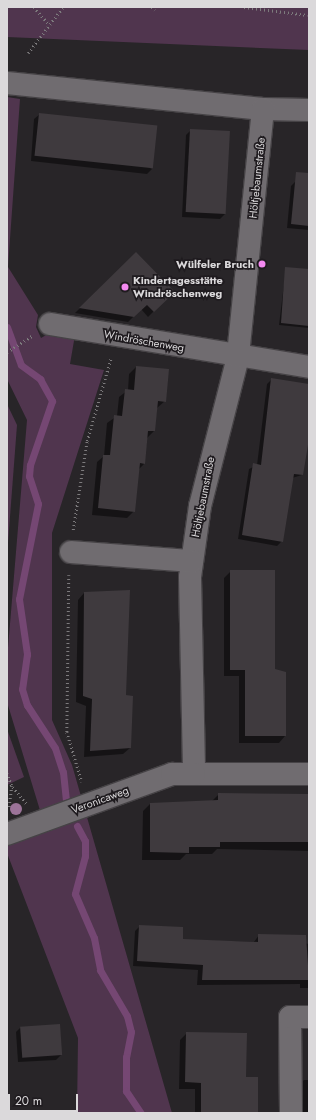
<!DOCTYPE html>
<html>
<head>
<meta charset="utf-8">
<style>
	body { margin:0 }
	#map { position:relative; width:316px; height:1120px; overflow:hidden; background:#282528; font-family:Jost,sans-serif }
	div>[style] { position:absolute }
	[style*='--x'] { left:calc(var(--x)*1px); top:calc(var(--y)*1px); width:calc(var(--w)*1px); rotate:calc(var(--a)*1deg) }
	.green>* { inset:0; background:#50354e }
	.shadow>* { inset:0; background:#0007; transform-origin:0 0 }
	.stream>* { height:7px; margin:-3.5px; padding:0 3.5px; transform-origin:3.5px; border-radius:3.5px; background:#754773 }
	.building>* { inset:0; background:#3f3a3e; transform-origin:0 0 }
	.path>* { height:2.5px; margin-top:-1.25px; transform-origin:0; background:repeating-linear-gradient(90deg,#7d7b7d 0 1px,transparent 0 4px) }
	.roads { filter:drop-shadow(1px 0 #464346) drop-shadow(-1px 0 #464346) drop-shadow(0 1px #464346) drop-shadow(0 -1px #464346) }
	.minor>* { height:22px; margin:-11px; padding:0 11px; transform-origin:11px; border-radius:11px; background:#706c70 }
	.trees>* { width:12px; height:12px; margin:-6px; border-radius:50%; background:#9c7399 }
	.dots>* { width:11px; height:11px; translate:-50% -50%; box-sizing:border-box; border:2px solid #1f1b1f; border-radius:50% }
	span { translate:-50% -50%; white-space:nowrap; text-align:center; line-height:1.15; -webkit-text-stroke:3.5px #1f1b1f; paint-order:stroke }
	.street-label { font-size:11px; color:#dbd9db }
	.poi-label { font-size:11px; color:#dbd9db; font-weight:700 }
	.right { translate:-100% -50%; text-align:right }
	.left { translate:0 -50%; text-align:left }
	.frame { position:absolute; inset:0; border:8px solid #dbd9db; pointer-events:none }
	.scale { position:absolute; left:8px; top:1094px; width:70px; height:18px; box-sizing:border-box; border:2px solid #dbd9db; border-top:0; padding-left:5px; font-size:12px; line-height:14px; white-space:nowrap; color:#dbd9db; -webkit-text-stroke:3px #1f1b1f; paint-order:stroke }
</style>
</head>
<body>
<div id="map">
	<div class="green">
		<i style="clip-path:polygon(7px 7px,309px 7px,309px 50px,7px 37px)"></i>
		<i style="clip-path:polygon(7px 97px,20px 99px,8px 267px,38px 315px,36px 327px,41px 338px,55px 330px,75px 335px,70px 364px,104px 370px,52px 533px,52px 720px,72px 765px,172px 1113px,77px 1113px,78px 1038px,7px 853px,7px 845px,46px 830px,7px 702px,7px 660px,27px 420px,7px 379px)"></i>
		<i style="clip-path:polygon(7px 404px,17px 425px,7px 556px)"></i>
		<i style="clip-path:polygon(7px 729px,24px 777px,7px 785px)"></i>
	</div>
	<div class="shadow">
		<i style="clip-path:polygon(40px 114px,152px 169px,147px 174px,31px 161px,34px 119px)"></i>
		<i style="clip-path:polygon(191px 130px,225px 214px,220px 219px,182px 217px,186px 135px)"></i>
		<i style="clip-path:polygon(295px 182px,309px 183px,309px 230px,287px 228px,291px 186px)"></i>
		<i style="clip-path:polygon(136px 253px,168px 297px,148px 317px,141px 309px,128px 322px,75px 313px)"></i>
		<i style="clip-path:polygon(286px 268px,309px 270px,309px 328px,279px 325px)"></i>
		<i style="clip-path:polygon(136px 367px,165px 401px,157px 408px,154px 431px,147px 438px,144px 464px,138px 470px,134px 511px,127px 518px,92px 515px,97px 462px,104px 456px,107px 423px,117px 416px,119px 397px,128px 390px,129px 374px)"></i>
		<i style="clip-path:polygon(272px 379px,309px 385px,309px 433px,302px 475px,292px 478px,282px 541px,277px 546px,238px 539px,249px 469px,257px 465px,267px 384px)"></i>
		<i style="clip-path:polygon(231px 571px,274px 670px,285px 673px,285px 736px,279px 743px,239px 743px,239px 676px,224px 676px,224px 578px)"></i>
		<i style="clip-path:polygon(84px 593px,125px 696px,130px 748px,123px 754px,84px 757px,86px 706px,76px 702px,78px 600px)"></i>
		<i style="clip-path:polygon(219px 794px,309px 795px,309px 851px,217px 849px,212px 854px,186px 854px,180px 860px,142px 860px,143px 811px,150px 804px,212px 801px)"></i>
		<i style="clip-path:polygon(140px 926px,182px 940px,254px 942px,259px 935px,309px 944px,309px 988px,300px 988px,300px 984px,197px 985px,198px 970px,133px 966px,135px 931px)"></i>
		<i style="clip-path:polygon(21px 1027px,61px 1055px,56px 1060px,18px 1062px,16px 1032px)"></i>
		<i style="clip-path:polygon(186px 1034px,245px 1078px,257px 1113px,195px 1113px,195px 1089px,179px 1089px,180px 1040px)"></i>
		<i style="clip-path:polygon(304px 1080px,309px 1080px,309px 1113px,296px 1113px,297px 1086px)"></i>
		<i style="left:7px;top:1100px;width:1px;height:13px"></i>
	</div>
	<div class="stream">
		<i style="--x:7;--y:327;--w:40;--a:69.8"></i>
		<i style="--x:21;--y:365;--w:24;--a:36"></i>
		<i style="--x:40;--y:379;--w:25;--a:61"></i>
		<i style="--x:52;--y:401;--w:68;--a:109"></i>
		<i style="--x:30;--y:465;--w:11;--a:95"></i>
		<i style="--x:29;--y:476;--w:29;--a:72"></i>
		<i style="--x:38;--y:504;--w:97;--a:101.3"></i>
		<i style="--x:19;--y:599;--w:56;--a:81.7"></i>
		<i style="--x:27;--y:654;--w:35;--a:98"></i>
		<i style="--x:22;--y:689;--w:17;--a:73"></i>
		<i style="--x:27;--y:705;--w:51;--a:56.9"></i>
		<i style="--x:55;--y:748;--w:25;--a:72"></i>
		<i style="--x:63;--y:772;--w:28;--a:84"></i>
		<i style="--x:77;--y:826;--w:17;--a:62"></i>
		<i style="--x:85;--y:841;--w:15;--a:90"></i>
		<i style="--x:85;--y:856;--w:39;--a:105"></i>
		<i style="--x:75;--y:894;--w:48;--a:66.6"></i>
		<i style="--x:94;--y:938;--w:33;--a:79"></i>
		<i style="--x:100;--y:970;--w:53;--a:59.6"></i>
		<i style="--x:127;--y:1016;--w:16;--a:76"></i>
		<i style="--x:131;--y:1032;--w:25;--a:101"></i>
		<i style="--x:126;--y:1057;--w:34;--a:90"></i>
		<i style="--x:126;--y:1091;--w:27;--a:56"></i>
	</div>
	<div class="building">
		<i style="left:39px;top:113px;width:119px;height:43px;rotate:6deg"></i>
		<i style="left:190px;top:129px;width:40px;height:83px;rotate:3deg"></i>
		<i style="clip-path:polygon(296px 172px,309px 173px,309px 226px,291px 224px)"></i>
		<i style="clip-path:polygon(136px 252px,175px 292px,154px 312px,147px 305px,134px 317px,79px 308px)"></i>
		<i style="clip-path:polygon(285px 267px,309px 269px,309px 326px,281px 323px)"></i>
		<i style="clip-path:polygon(136px 366px,169px 369px,166px 402px,158px 401px,155px 431px,148px 431px,145px 464px,140px 463px,135px 512px,98px 508px,103px 455px,110px 455px,114px 415px,122px 416px,125px 389px,134px 390px)"></i>
		<i style="clip-path:polygon(271px 378px,309px 384px,309px 439px,303px 475px,294px 474px,283px 542px,242px 535px,253px 463px,261px 465px)"></i>
		<i style="clip-path:polygon(230px 570px,275px 570px,275px 669px,286px 672px,286px 736px,245px 736px,245px 670px,230px 670px)"></i>
		<i style="clip-path:polygon(130px 590px,126px 695px,133px 696px,131px 748px,90px 751px,92px 699px,83px 696px,84px 592px)"></i>
		<i style="clip-path:polygon(218px 793px,309px 794px,309px 842px,220px 842px,220px 847px,189px 847px,189px 853px,150px 852px,150px 803px,218px 800px)"></i>
		<i style="clip-path:polygon(139px 925px,183px 927px,183px 939px,258px 942px,258px 934px,306px 935px,309px 980px,202px 980px,203px 965px,137px 961px)"></i>
		<i style="left:60px;top:1024px;width:31px;height:40px;rotate:86deg"></i>
		<i style="clip-path:polygon(186px 1032px,247px 1033px,246px 1077px,258px 1077px,258px 1113px,201px 1113px,201px 1083px,185px 1082px)"></i>
	</div>
	<div class="path">
		<i style="--x:34;--y:7;--w:23;--a:49"></i>
		<i style="--x:152;--y:7;--w:4;--a:45"></i>
		<i style="--x:244;--y:7;--w:64;--a:7.2"></i>
		<i style="--x:28;--y:53;--w:58;--a:-52.7"></i>
		<i style="--x:7;--y:352;--w:30;--a:-33"></i>
		<i style="--x:73;--y:530;--w:90;--a:-81.1"></i>
		<i style="--x:87;--y:441;--w:86;--a:-73.9"></i>
		<i style="--x:69;--y:575;--w:157;--a:90.7"></i>
		<i style="--x:67;--y:732;--w:52;--a:73.3"></i>
		<i style="--x:7;--y:773;--w:14;--a:69"></i>
		<i style="--x:12;--y:786;--w:23;--a:97"></i>
		<i style="--x:13;--y:787;--w:21;--a:51"></i>
	</div>
	<div class="roads">
		<div class="minor">
			<i style="--x:7;--y:83;--w:257;--a:5.8"></i>
			<i style="--x:263;--y:109;--w:46;--a:1.2"></i>
			<i style="--x:263;--y:109;--w:249;--a:95.8"></i>
			<i style="--x:238;--y:357;--w:154;--a:104.3"></i>
			<i style="--x:200;--y:506;--w:72;--a:98"></i>
			<i style="--x:190;--y:577;--w:197;--a:88.8"></i>
			<i style="--x:194;--y:774;--w:115;--a:0"></i>
			<i style="--x:50;--y:324;--w:263;--a:9.4"></i>
			<i style="--x:71;--y:552;--w:121;--a:4.3"></i>
			<i style="--x:7;--y:834;--w:176;--a:-20"></i>
			<i style="--x:172;--y:774;--w:22;--a:0"></i>
			<i style="--x:291;--y:1113;--w:96;--a:-90.6"></i>
			<i style="--x:290;--y:1017;--w:19;--a:0"></i>
		</div>
	</div>
	<div class="trees">
		<i style="left:16px;top:809px"></i>
	</div>
	<div class="dots">
		<i style="left:262px;top:264px;background:#f489f0"></i>
		<i style="left:125px;top:287px;background:#f489f0"></i>
	</div>
	<div class="street-label">
		<span style="left:257px;top:178px;rotate:-84deg">Höltjebaumstraße</span>
		<span style="left:144px;top:341px;rotate:10deg">Windröschenweg</span>
		<span style="left:203px;top:497px;rotate:-79deg">Höltjebaumstraße</span>
		<span style="left:100px;top:800px;rotate:-20deg">Veronicaweg</span>
	</div>
	<div class="poi-label">
		<span class="right" style="left:254px;top:264px">Wülfeler Bruch</span>
		<span class="left" style="left:133px;top:287px">Kindertagesstätte<br>Windröschenweg</span>
	</div>
	<div class="frame"></div>
	<div class="scale">20 m</div>
</div>
</body>
</html>
